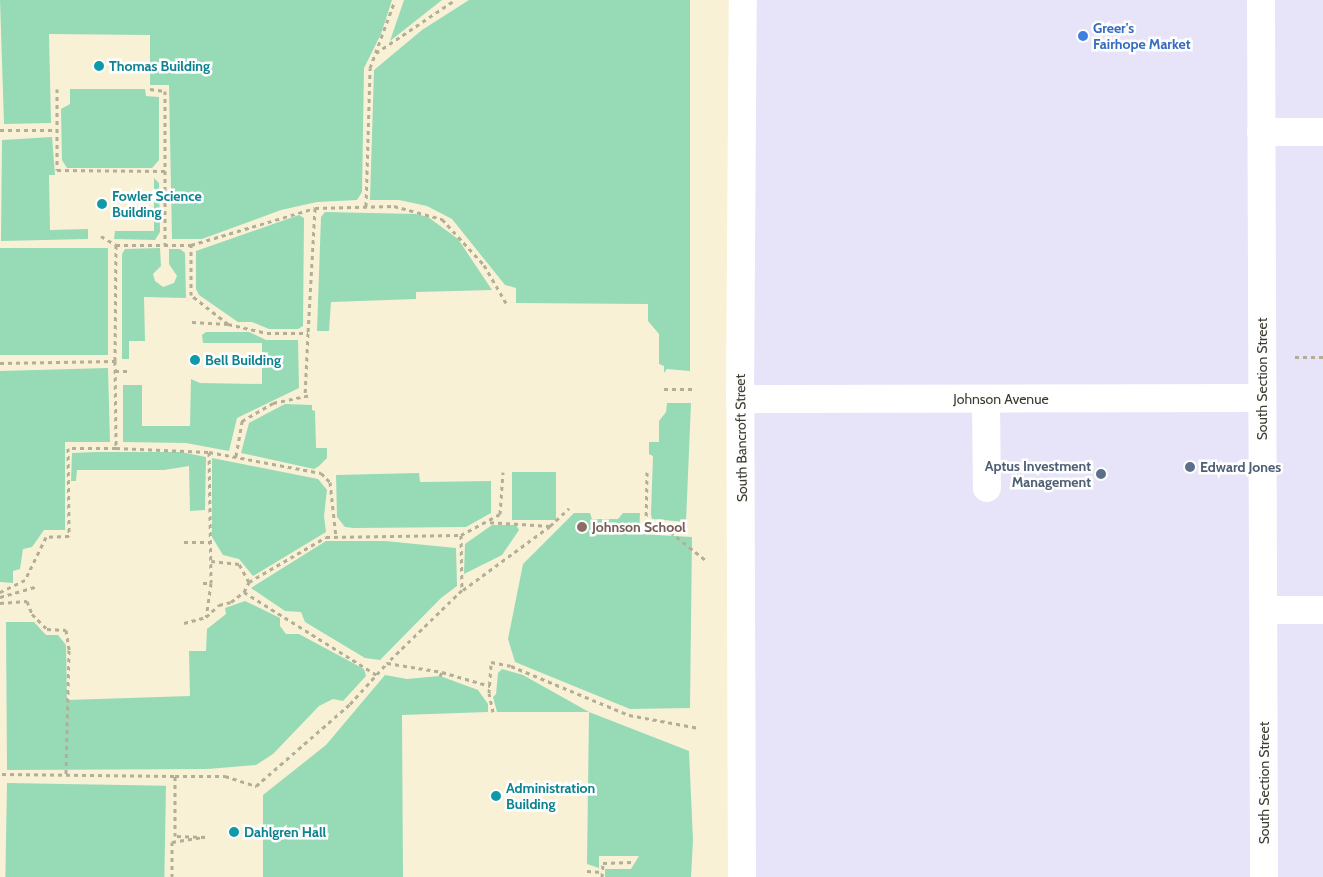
<!DOCTYPE html>
<html>
<head>
<meta charset="utf-8">
<style>
	body { margin:0 }
	#map { position:relative; width:1323px; height:877px; overflow:hidden; background:#f8f1d6; font-family:Cabin,sans-serif }
	div>[style] { position:absolute }
	[style*='--x'] { left:calc(var(--x)*1px); top:calc(var(--y)*1px); width:calc(var(--w)*1px); rotate:calc(var(--a)*1deg) }
	.commercial>* { inset:0; background:#e7e3f9; transform-origin:0 0 }
	.green>* { inset:0; background:#97dab6; transform-origin:0 0 }
	.path>* { height:3px; margin-top:-1.5px; transform-origin:0; background:repeating-linear-gradient(90deg,#b4ae99 0 4px,transparent 0 8px) }
	.minor>* { height:28px; margin:-14px; padding:0 14px; transform-origin:14px; border-radius:14px; background:#fff }
	.dots>* { width:14px; height:14px; translate:-50% -50%; box-sizing:border-box; border:2px solid #fefefe; border-radius:50% }
	span { translate:-50% -50%; white-space:nowrap; text-align:center; line-height:1.15; -webkit-text-stroke:5px #fefefe; paint-order:stroke }
	.shop-label { font-size:14px; color:#366cbe; font-weight:700 }
	.left { translate:0 -50%; text-align:left }
	.culture-label { font-size:14px; color:#0d838f; font-weight:700 }
	.street-label { font-size:14px; color:#3d3a2f }
	.service-label { font-size:14px; color:#4e5e75; font-weight:700 }
	.right { translate:-100% -50%; text-align:right }
	.education-label { font-size:14px; color:#785e54; font-weight:700 }
</style>
</head>
<body>
<div id="map">
	<div class="commercial">
		<i style="left:730px;top:0;width:593px;height:877px"></i>
	</div>
	<div class="green">
		<i style="clip-path:polygon(0 0,392px 0,381px 34px,364px 68px,362px 192px,357px 200px,317px 202px,281px 210px,202px 239px,172px 239px,169px 85px,150px 85px,150px 35px,49px 34px,51px 123px,4px 124px)"></i>
		<i style="clip-path:polygon(404px 0,442px 0,390px 41px)"></i>
		<i style="clip-path:polygon(469px 0,690px 0,690px 371px,667px 369px,664px 373px,664px 366px,659px 364px,659px 334px,648px 321px,648px 304px,516px 303px,516px 288px,505px 285px,452px 219px,427px 206px,399px 200px,370px 200px,374px 70px,422px 30px)"></i>
		<i style="clip-path:polygon(70px 89px,145px 89px,146px 96px,159px 97px,159px 160px,152px 168px,67px 168px,62px 160px,61px 109px,70px 104px)"></i>
		<i style="clip-path:polygon(52px 137px,55px 175px,49px 175px,50px 230px,88px 229px,88px 239px,1px 241px,2px 140px)"></i>
		<i style="clip-path:polygon(154px 178px,159px 183px,160px 232px,155px 240px,114px 239px,115px 231px,154px 231px)"></i>
		<i style="clip-path:polygon(325px 212px,416px 214px,428px 217px,458px 239px,492px 290px,416px 292px,416px 299px,331px 302px,329px 331px,317px 331px,321px 217px)"></i>
		<i style="clip-path:polygon(299px 215px,304px 218px,303px 326px,298px 329px,269px 329px,252px 322px,238px 322px,199px 295px,196px 289px,196px 251px)"></i>
		<i style="left:0;top:248px;width:108px;height:107px"></i>
		<i style="clip-path:polygon(160px 248px,161px 266px,153px 274px,155px 281px,163px 287px,174px 283px,177px 276px,169px 264px,169px 249px,180px 249px,185px 253px,186px 298px,144px 297px,145px 341px,129px 341px,129px 359px,122px 359px,122px 254px,125px 249px)"></i>
		<i style="clip-path:polygon(206px 332px,249px 332px,266px 340px,298px 340px,299px 388px,237px 418px,229px 451px,186px 443px,123px 442px,123px 385px,142px 385px,142px 426px,190px 426px,191px 379px,200px 383px,262px 384px,262px 343px,203px 343px,202px 335px)"></i>
		<i style="clip-path:polygon(108px 368px,110px 442px,65px 442px,65px 530px,44px 530px,32px 547px,23px 549px,20px 569px,13px 571px,13px 583px,0 582px,0 371px)"></i>
		<i style="clip-path:polygon(667px 403px,691px 403px,686px 522px,652px 519px,651px 514px,653px 456px,649px 454px,649px 442px,659px 442px,659px 421px,666px 412px)"></i>
		<i style="clip-path:polygon(285px 404px,312px 405px,312px 410px,315px 411px,316px 448px,327px 448px,327px 458px,319px 466px,314px 469px,241px 453px,249px 423px)"></i>
		<i style="clip-path:polygon(97px 452px,181px 452px,206px 457px,205px 510px,190px 511px,189px 466px,164px 470px,77px 470px,76px 481px,71px 481px,72px 453px)"></i>
		<i style="clip-path:polygon(212px 458px,318px 479px,327px 490px,324px 516px,326px 532px,253px 576px,239px 559px,223px 555px,212px 537px)"></i>
		<i style="left:512px;top:472px;width:44px;height:48px"></i>
		<i style="clip-path:polygon(419px 473px,420px 482px,491px 481px,491px 513px,466px 527px,354px 528px,345px 527px,337px 517px,336px 475px)"></i>
		<i style="clip-path:polygon(574px 513px,590px 513px,592px 519px,618px 519px,623px 513px,640px 513px,639px 534px,692px 537px,690px 708px,630px 709px,515px 662px,508px 639px,523px 564px)"></i>
		<i style="clip-path:polygon(492px 525px,516px 525px,519px 530px,502px 555px,464px 574px,465px 544px)"></i>
		<i style="clip-path:polygon(326px 541px,385px 541px,456px 548px,457px 586px,441px 598px,380px 660px,365px 658px,305px 622px,301px 612px,285px 611px,251px 588px)"></i>
		<i style="clip-path:polygon(245px 601px,280px 618px,280px 626px,286px 634px,299px 634px,364px 669px,366px 676px,343px 701px,333px 699px,319px 706px,273px 754px,256px 765px,207px 769px,7px 770px,6px 622px,34px 622px,46px 635px,58px 635px,66px 645px,67px 700px,190px 696px,189px 651px,206px 651px,207px 629px,226px 614px,225px 608px)"></i>
		<i style="clip-path:polygon(502px 669px,523px 675px,589px 712px,689px 751px,693px 840px,691px 877px,605px 877px,605px 869px,631px 869px,639px 856px,599px 856px,599px 868px,587px 864px,589px 712px,497px 712px,493px 697px,496px 694px,498px 673px)"></i>
		<i style="clip-path:polygon(385px 675px,407px 679px,440px 676px,478px 690px,488px 704px,488px 712px,402px 715px,403px 877px,263px 877px,263px 795px,326px 745px)"></i>
		<i style="left:7px;top:783px;width:159px;height:94px;rotate:1deg"></i>
	</div>
	<div class="path">
		<i style="--x:376;--y:53;--w:95;--a:-33.9"></i>
		<i style="--x:57;--y:89;--w:81;--a:90"></i>
		<i style="--x:57;--y:170;--w:108;--a:0.5"></i>
		<i style="--x:165;--y:171;--w:74;--a:90"></i>
		<i style="--x:150;--y:89;--w:15;--a:8"></i>
		<i style="--x:165;--y:91;--w:80;--a:90"></i>
		<i style="--x:0;--y:130;--w:57;--a:0"></i>
		<i style="--x:366;--y:206;--w:138;--a:-88.3"></i>
		<i style="--x:370;--y:68;--w:72;--a:-69.8"></i>
		<i style="--x:315;--y:208;--w:79;--a:-1.5"></i>
		<i style="--x:394;--y:206;--w:50;--a:15.2"></i>
		<i style="--x:442;--y:219;--w:62;--a:47.6"></i>
		<i style="--x:484;--y:265;--w:44;--a:59.9"></i>
		<i style="--x:101;--y:236;--w:17;--a:31"></i>
		<i style="--x:116;--y:245;--w:116;--a:90.5"></i>
		<i style="--x:116;--y:245;--w:75;--a:0"></i>
		<i style="--x:192;--y:322;--w:36;--a:3"></i>
		<i style="--x:228;--y:324;--w:40;--a:13"></i>
		<i style="--x:267;--y:333;--w:41;--a:0"></i>
		<i style="--x:308;--y:333;--w:64;--a:92.7"></i>
		<i style="--x:228;--y:324;--w:47;--a:-141.9"></i>
		<i style="--x:191;--y:295;--w:50;--a:-90"></i>
		<i style="--x:191;--y:245;--w:129;--a:-16.6"></i>
		<i style="--x:315;--y:208;--w:125;--a:93.2"></i>
		<i style="--x:1295;--y:357;--w:28;--a:0"></i>
		<i style="--x:0;--y:363;--w:115;--a:-1"></i>
		<i style="--x:115;--y:361;--w:87;--a:89.3"></i>
		<i style="--x:116;--y:448;--w:48;--a:180"></i>
		<i style="--x:68;--y:448;--w:88;--a:89.3"></i>
		<i style="--x:69;--y:536;--w:23;--a:178"></i>
		<i style="--x:46;--y:537;--w:48;--a:116"></i>
		<i style="--x:25;--y:580;--w:28;--a:154"></i>
		<i style="--x:115;--y:371;--w:14;--a:0"></i>
		<i style="--x:664;--y:389;--w:30;--a:0"></i>
		<i style="--x:116;--y:448;--w:93;--a:2.5"></i>
		<i style="--x:209;--y:452;--w:131;--a:89.1"></i>
		<i style="--x:211;--y:583;--w:34;--a:98"></i>
		<i style="--x:209;--y:452;--w:114;--a:10.6"></i>
		<i style="--x:321;--y:473;--w:13;--a:45"></i>
		<i style="--x:330;--y:482;--w:55;--a:83.8"></i>
		<i style="--x:236;--y:456;--w:36;--a:-80"></i>
		<i style="--x:242;--y:421;--w:36;--a:-30"></i>
		<i style="--x:273;--y:403;--w:39;--a:-12"></i>
		<i style="--x:647;--y:472;--w:55;--a:91"></i>
		<i style="--x:646;--y:527;--w:18;--a:0"></i>
		<i style="--x:664;--y:527;--w:56;--a:38.5"></i>
		<i style="--x:550;--y:526;--w:26;--a:-43"></i>
		<i style="--x:461;--y:535;--w:44;--a:-28.3"></i>
		<i style="--x:500;--y:514;--w:42;--a:-85.9"></i>
		<i style="--x:184;--y:542;--w:27;--a:0"></i>
		<i style="--x:249;--y:582;--w:89;--a:-30.3"></i>
		<i style="--x:326;--y:537;--w:135;--a:-0.8"></i>
		<i style="--x:461;--y:535;--w:55;--a:89"></i>
		<i style="--x:462;--y:590;--w:105;--a:135.8"></i>
		<i style="--x:203;--y:583;--w:8;--a:0"></i>
		<i style="--x:463;--y:590;--w:108;--a:-36.3"></i>
		<i style="--x:550;--y:526;--w:64;--a:-176.4"></i>
		<i style="--x:244;--y:592;--w:157;--a:32"></i>
		<i style="--x:0;--y:597;--w:37;--a:-16"></i>
		<i style="--x:0;--y:603;--w:27;--a:-4"></i>
		<i style="--x:27;--y:601;--w:14;--a:69"></i>
		<i style="--x:32;--y:614;--w:21;--a:45"></i>
		<i style="--x:47;--y:629;--w:19;--a:3"></i>
		<i style="--x:66;--y:630;--w:20;--a:81"></i>
		<i style="--x:69;--y:650;--w:125;--a:91.4"></i>
		<i style="--x:184;--y:623;--w:23;--a:-15"></i>
		<i style="--x:206;--y:617;--w:18;--a:-43"></i>
		<i style="--x:219;--y:605;--w:12;--a:-14"></i>
		<i style="--x:231;--y:602;--w:16;--a:-38"></i>
		<i style="--x:244;--y:592;--w:11;--a:-63"></i>
		<i style="--x:249;--y:582;--w:21;--a:-119"></i>
		<i style="--x:239;--y:564;--w:28;--a:-174"></i>
		<i style="--x:440;--y:676;--w:4;--a:-63"></i>
		<i style="--x:442;--y:672;--w:50;--a:16.3"></i>
		<i style="--x:493;--y:712;--w:19;--a:-102"></i>
		<i style="--x:489;--y:693;--w:31;--a:-86"></i>
		<i style="--x:491;--y:662;--w:20;--a:11"></i>
		<i style="--x:511;--y:666;--w:128;--a:22.6"></i>
		<i style="--x:629;--y:715;--w:71;--a:10.5"></i>
		<i style="--x:2;--y:774;--w:173;--a:0.7"></i>
		<i style="--x:587;--y:871;--w:15;--a:4"></i>
		<i style="--x:172;--y:877;--w:35;--a:-90"></i>
		<i style="--x:172;--y:842;--w:33;--a:-9"></i>
		<i style="--x:205;--y:837;--w:30;--a:-178"></i>
		<i style="--x:175;--y:836;--w:60;--a:-90"></i>
		<i style="--x:175;--y:776;--w:50;--a:0"></i>
		<i style="--x:225;--y:776;--w:33;--a:18"></i>
		<i style="--x:256;--y:786;--w:125;--a:-41.1"></i>
		<i style="--x:350;--y:704;--w:55;--a:-47.9"></i>
		<i style="--x:387;--y:663;--w:56;--a:9.3"></i>
		<i style="--x:602;--y:877;--w:14;--a:-86"></i>
		<i style="--x:603;--y:863;--w:30;--a:-2"></i>
	</div>
	<div class="minor">
		<i style="--x:1261;--y:0;--w:877;--a:89.8"></i>
		<i style="--x:1261;--y:132;--w:62;--a:0"></i>
		<i style="--x:740;--y:399;--w:521;--a:-0.11"></i>
		<i style="--x:986;--y:399;--w:89;--a:89.4"></i>
		<i style="--x:1264;--y:610;--w:59;--a:0"></i>
		<i style="--x:742;--y:877;--w:478;--a:-90.2"></i>
		<i style="--x:740;--y:399;--w:399;--a:-89.6"></i>
	</div>
	<div class="dots">
		<i style="left:1083px;top:36px;background:#3f7fe0"></i>
		<i style="left:99px;top:66px;background:#0f9aa8"></i>
		<i style="left:102px;top:204px;background:#0f9aa8"></i>
		<i style="left:195px;top:360px;background:#0f9aa8"></i>
		<i style="left:1190px;top:467px;background:#5c6f8a"></i>
		<i style="left:1101px;top:474px;background:#5c6f8a"></i>
		<i style="left:582px;top:527px;background:#8d6e63"></i>
		<i style="left:496px;top:796px;background:#0f9aa8"></i>
		<i style="left:234px;top:832px;background:#0f9aa8"></i>
	</div>
	<div class="shop-label">
		<span class="left" style="left:1093px;top:36px">Greer's<br>Fairhope Market</span>
	</div>
	<div class="culture-label">
		<span class="left" style="left:109px;top:66px">Thomas Building</span>
		<span class="left" style="left:112px;top:204px">Fowler Science<br>Building</span>
		<span class="left" style="left:205px;top:360px">Bell Building</span>
		<span class="left" style="left:506px;top:796px">Administration<br>Building</span>
		<span class="left" style="left:244px;top:832px">Dahlgren Hall</span>
	</div>
	<div class="street-label">
		<span style="left:1262px;top:379px;rotate:-90deg">South Section Street</span>
		<span style="left:1001px;top:399px">Johnson Avenue</span>
		<span style="left:741px;top:438px;rotate:-91deg">South Bancroft Street</span>
		<span style="left:1264px;top:783px;rotate:-90deg">South Section Street</span>
	</div>
	<div class="service-label">
		<span class="right" style="left:1091px;top:474px">Aptus Investment<br>Management</span>
		<span class="left" style="left:1200px;top:467px">Edward Jones</span>
	</div>
	<div class="education-label">
		<span class="left" style="left:592px;top:527px">Johnson School</span>
	</div>
</div>
</body>
</html>
